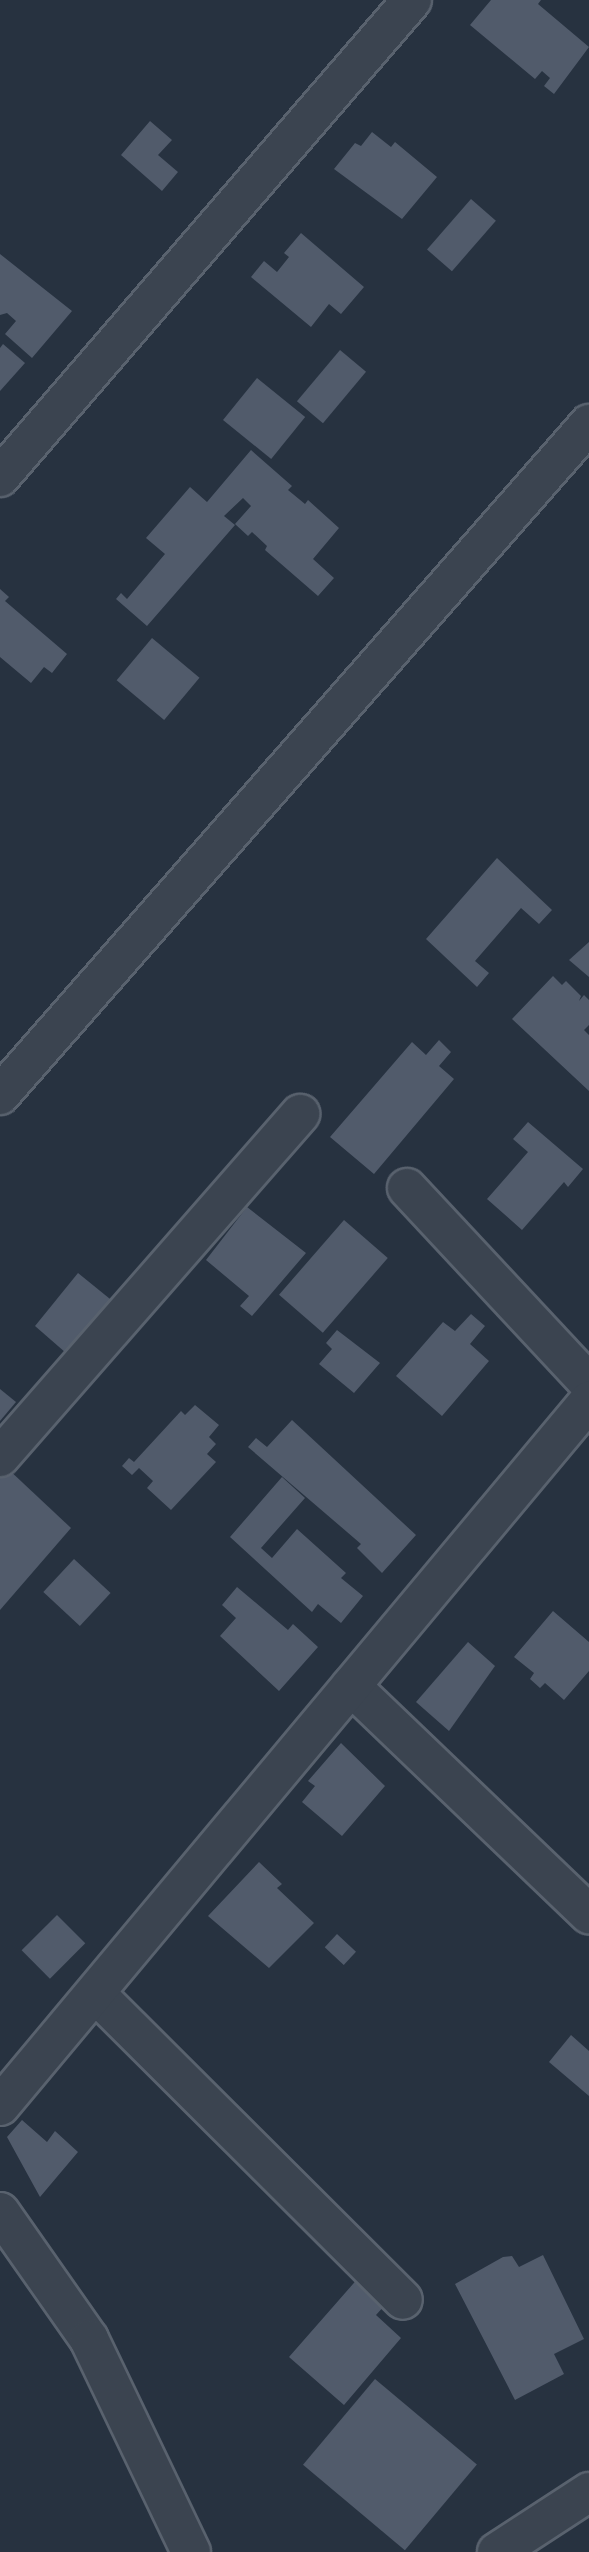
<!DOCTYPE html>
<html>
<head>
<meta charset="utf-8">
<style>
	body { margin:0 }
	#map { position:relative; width:589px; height:2552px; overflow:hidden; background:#273240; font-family:Inter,sans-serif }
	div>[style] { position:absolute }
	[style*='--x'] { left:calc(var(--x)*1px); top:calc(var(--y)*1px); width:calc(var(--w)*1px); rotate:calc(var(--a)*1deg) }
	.building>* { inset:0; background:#515b6b; transform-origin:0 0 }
	.roads { filter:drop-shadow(2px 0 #59626e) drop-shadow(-2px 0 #59626e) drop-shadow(0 2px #59626e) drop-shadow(0 -2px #59626e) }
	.minor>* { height:38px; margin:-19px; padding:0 19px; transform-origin:19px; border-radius:19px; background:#3b4450 }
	span { translate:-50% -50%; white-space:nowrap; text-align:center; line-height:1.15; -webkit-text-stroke:5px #202936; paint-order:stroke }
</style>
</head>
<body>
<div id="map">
	<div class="building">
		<i style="clip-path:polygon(491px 0,541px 0,538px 4px,589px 47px,554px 94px,544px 86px,550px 78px,542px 71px,535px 79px,470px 25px)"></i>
		<i style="clip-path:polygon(150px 121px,172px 140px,158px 155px,178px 172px,162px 191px,121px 155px)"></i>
		<i style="clip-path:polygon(372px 132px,391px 147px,395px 142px,437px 177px,402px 219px,334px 169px,355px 143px,361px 146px)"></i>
		<i style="left:471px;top:199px;width:33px;height:67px;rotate:41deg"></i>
		<i style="clip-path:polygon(301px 233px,364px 287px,341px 314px,329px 304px,311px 327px,251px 277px,264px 261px,277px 272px,289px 257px,284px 253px)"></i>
		<i style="clip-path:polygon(0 254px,72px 311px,32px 358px,5px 334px,16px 321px,7px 313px,0 315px)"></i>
		<i style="clip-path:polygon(3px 344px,25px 363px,0 391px,0 348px)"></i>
		<i style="left:340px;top:350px;width:34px;height:67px;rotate:40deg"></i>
		<i style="left:257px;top:378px;width:62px;height:54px;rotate:39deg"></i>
		<i style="clip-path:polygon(251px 450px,292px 486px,288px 490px,305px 504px,308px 500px,339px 528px,313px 559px,334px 578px,318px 596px,265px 550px,267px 546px,252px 532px,248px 536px,235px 524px,251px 506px,243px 498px,224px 516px,235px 525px,147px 626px,116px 599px,121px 593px,127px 599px,165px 554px,146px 538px,190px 487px,207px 502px)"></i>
		<i style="clip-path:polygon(0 589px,9px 597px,5px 601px,67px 654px,52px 673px,44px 667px,31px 683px,0 657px)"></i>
		<i style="left:152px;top:638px;width:62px;height:55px;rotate:40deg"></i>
		<i style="clip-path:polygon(497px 858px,552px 910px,539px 924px,521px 908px,475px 961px,489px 973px,477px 987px,426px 939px)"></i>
		<i style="clip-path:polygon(589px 942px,589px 977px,569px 960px)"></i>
		<i style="clip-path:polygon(553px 976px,562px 985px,566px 981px,581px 996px,579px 1001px,584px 995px,589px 1000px,589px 1025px,584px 1030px,589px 1035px,589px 1091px,512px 1019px)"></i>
		<i style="clip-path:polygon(439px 1040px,451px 1052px,439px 1066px,454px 1079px,374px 1174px,330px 1137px,412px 1042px,426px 1055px)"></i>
		<i style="clip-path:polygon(528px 1122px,583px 1169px,568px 1187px,564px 1182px,522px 1230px,487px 1199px,528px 1152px,513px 1139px)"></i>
		<i style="clip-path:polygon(247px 1207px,306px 1253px,252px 1316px,240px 1306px,249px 1296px,206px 1260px)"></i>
		<i style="left:344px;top:1220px;width:58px;height:99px;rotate:41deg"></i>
		<i style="clip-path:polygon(78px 1273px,115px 1303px,66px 1353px,35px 1326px)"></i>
		<i style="clip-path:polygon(471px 1314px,485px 1326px,470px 1344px,489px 1361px,442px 1416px,396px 1376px,443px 1322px,455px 1331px)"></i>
		<i style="clip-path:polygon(337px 1330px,380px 1363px,354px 1393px,319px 1364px,332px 1349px,326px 1343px)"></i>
		<i style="clip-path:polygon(0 1389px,16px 1402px,0 1421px)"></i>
		<i style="clip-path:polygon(195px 1405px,219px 1425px,209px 1437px,216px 1444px,207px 1454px,216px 1462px,171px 1510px,147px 1488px,153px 1481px,139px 1468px,132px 1475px,122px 1466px,129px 1458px,134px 1462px,181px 1411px,185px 1415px)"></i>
		<i style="clip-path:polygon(292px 1420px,416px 1535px,382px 1573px,357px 1548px,361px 1544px,248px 1447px,256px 1438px,267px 1447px)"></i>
		<i style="clip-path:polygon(7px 1468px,71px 1528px,0 1610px,0 1476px)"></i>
		<i style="clip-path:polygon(282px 1477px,305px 1498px,261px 1548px,272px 1558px,297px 1529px,346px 1573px,341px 1578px,363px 1596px,341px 1623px,318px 1604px,312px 1612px,230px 1537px)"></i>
		<i style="left:74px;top:1559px;width:50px;height:45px;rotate:43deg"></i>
		<i style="clip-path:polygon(237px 1587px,288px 1630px,293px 1624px,318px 1647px,279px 1691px,220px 1636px,236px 1618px,222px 1605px)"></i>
		<i style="clip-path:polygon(553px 1611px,589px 1642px,589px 1671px,564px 1700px,545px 1683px,540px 1688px,530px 1679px,534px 1673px,514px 1657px)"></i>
		<i style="clip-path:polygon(468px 1642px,495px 1666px,449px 1731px,416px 1702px)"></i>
		<i style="clip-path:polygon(341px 1743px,385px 1786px,342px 1836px,302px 1802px,315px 1786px,308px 1781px)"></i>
		<i style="clip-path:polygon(259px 1862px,282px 1884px,277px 1888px,314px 1923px,269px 1968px,208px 1916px)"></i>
		<i style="left:57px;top:1915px;width:40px;height:50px;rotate:45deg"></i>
		<i style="left:337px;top:1934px;width:26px;height:18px;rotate:43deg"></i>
		<i style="clip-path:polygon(571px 2035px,589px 2051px,589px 2096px,549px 2062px)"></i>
		<i style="clip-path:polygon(22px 2120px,47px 2142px,55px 2131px,78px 2152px,40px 2197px,7px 2137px)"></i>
		<i style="clip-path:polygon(543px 2255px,584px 2339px,554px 2354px,564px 2374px,515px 2400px,455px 2284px,503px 2257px,512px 2256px,519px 2267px)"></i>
		<i style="clip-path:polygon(367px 2268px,395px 2294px,376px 2315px,401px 2338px,344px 2405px,289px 2357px)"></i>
		<i style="left:375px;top:2379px;width:133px;height:112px;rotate:40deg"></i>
	</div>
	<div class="roads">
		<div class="minor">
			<i style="--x:0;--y:477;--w:630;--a:-49.18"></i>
			<i style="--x:0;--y:1095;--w:893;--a:-48.72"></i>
			<i style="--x:407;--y:1188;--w:267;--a:47"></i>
			<i style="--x:0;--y:1457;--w:456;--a:-48.8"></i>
			<i style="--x:351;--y:1686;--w:330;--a:43.8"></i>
			<i style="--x:96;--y:1994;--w:433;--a:44.9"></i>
			<i style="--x:0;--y:2106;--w:919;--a:-50.12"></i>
			<i style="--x:0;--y:2212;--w:155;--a:55"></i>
			<i style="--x:89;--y:2339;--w:236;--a:64.4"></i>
			<i style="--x:497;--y:2552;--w:110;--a:-33.1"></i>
		</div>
	</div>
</div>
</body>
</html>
